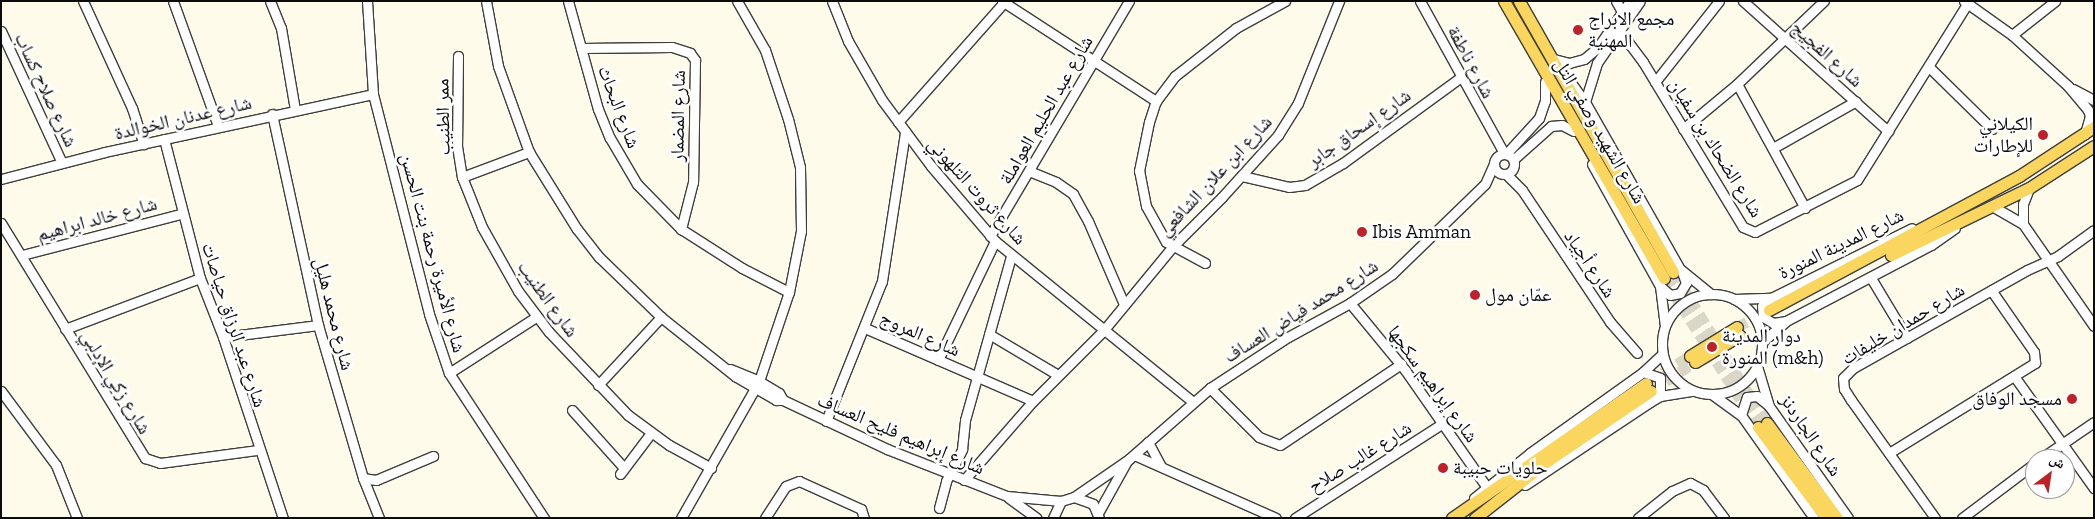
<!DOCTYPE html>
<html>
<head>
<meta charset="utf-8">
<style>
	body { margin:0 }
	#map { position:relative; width:2095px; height:519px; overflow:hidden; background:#fffbea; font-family:"Zilla Slab","Noto Naskh Arabic",serif }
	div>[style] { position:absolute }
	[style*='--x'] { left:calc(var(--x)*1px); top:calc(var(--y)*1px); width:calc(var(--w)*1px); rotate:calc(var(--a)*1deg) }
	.major-tunnel>* { height:11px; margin-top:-5.5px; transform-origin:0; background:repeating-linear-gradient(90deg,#dad7c9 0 11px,transparent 0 16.5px) }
	.roads { filter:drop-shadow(1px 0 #3e3e3e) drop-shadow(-1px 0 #3e3e3e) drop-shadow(0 1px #3e3e3e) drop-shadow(0 -1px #3e3e3e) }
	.minor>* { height:9px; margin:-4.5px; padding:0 4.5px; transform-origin:4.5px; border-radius:4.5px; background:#fff }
	.minor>.ring { margin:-4.5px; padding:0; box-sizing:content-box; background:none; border:9px solid #fff; border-radius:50% }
	.major>* { height:11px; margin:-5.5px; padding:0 5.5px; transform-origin:5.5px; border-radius:5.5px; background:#fad65e }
	.dots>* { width:14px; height:14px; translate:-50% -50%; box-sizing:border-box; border:2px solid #fff; border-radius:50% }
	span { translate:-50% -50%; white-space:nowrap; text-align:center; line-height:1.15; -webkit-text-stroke:5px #fff; paint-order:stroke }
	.poi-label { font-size:19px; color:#0b0b0b }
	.left { translate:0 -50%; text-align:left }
	.right { translate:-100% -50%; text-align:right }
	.street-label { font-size:19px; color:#0b0b0b }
	.frame { position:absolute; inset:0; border:2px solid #0b0b0b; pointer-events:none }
	.north { position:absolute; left:2025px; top:449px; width:50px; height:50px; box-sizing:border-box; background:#fff; border:1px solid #9d9d9d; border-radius:50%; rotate:31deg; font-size:14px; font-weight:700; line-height:20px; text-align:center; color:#0b0b0b }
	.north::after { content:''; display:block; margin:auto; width:18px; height:22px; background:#bc2228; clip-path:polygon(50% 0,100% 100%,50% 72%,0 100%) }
</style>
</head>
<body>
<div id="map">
	<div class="major-tunnel">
		<i style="--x:1673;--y:272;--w:178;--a:58.1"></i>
		<i style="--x:1664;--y:278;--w:176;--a:57.8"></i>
		<i style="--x:1737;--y:327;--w:36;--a:-28"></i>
		<i style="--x:1649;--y:381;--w:48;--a:-31.4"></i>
		<i style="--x:1652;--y:390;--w:51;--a:-33.1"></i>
	</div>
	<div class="roads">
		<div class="minor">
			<i style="--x:83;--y:1;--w:118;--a:65.4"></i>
			<i style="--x:132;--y:108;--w:38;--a:72"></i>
			<i style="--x:173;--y:1;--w:133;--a:70.2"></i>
			<i style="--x:270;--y:1;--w:29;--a:68"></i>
			<i style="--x:281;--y:28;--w:83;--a:80.3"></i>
			<i style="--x:367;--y:1;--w:93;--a:86.3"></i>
			<i style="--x:373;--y:94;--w:227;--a:75.7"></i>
			<i style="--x:429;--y:314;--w:62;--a:71.3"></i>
			<i style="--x:449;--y:373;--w:173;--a:56.8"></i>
			<i style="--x:486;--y:1;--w:66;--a:79.5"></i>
			<i style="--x:498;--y:66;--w:91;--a:70.2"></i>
			<i style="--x:529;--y:152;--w:91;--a:58.1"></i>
			<i style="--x:577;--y:229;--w:36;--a:52"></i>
			<i style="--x:599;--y:257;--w:86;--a:44.1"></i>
			<i style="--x:661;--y:317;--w:95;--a:38.6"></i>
			<i style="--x:735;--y:376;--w:48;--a:30.3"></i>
			<i style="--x:776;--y:400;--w:7;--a:0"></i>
			<i style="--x:783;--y:400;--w:115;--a:25.2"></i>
			<i style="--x:887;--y:449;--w:129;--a:21.4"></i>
			<i style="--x:1007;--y:496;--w:54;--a:5.3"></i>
			<i style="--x:568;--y:1;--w:112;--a:74.5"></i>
			<i style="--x:598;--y:109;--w:31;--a:68"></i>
			<i style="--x:610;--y:138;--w:53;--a:59.6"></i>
			<i style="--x:637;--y:184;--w:63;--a:45.6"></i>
			<i style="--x:681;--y:229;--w:72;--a:32.6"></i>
			<i style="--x:742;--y:268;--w:53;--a:27.1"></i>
			<i style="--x:832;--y:1;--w:43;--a:68.2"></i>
			<i style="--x:848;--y:41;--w:68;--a:60"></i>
			<i style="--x:882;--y:100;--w:82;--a:53.4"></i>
			<i style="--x:931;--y:166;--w:99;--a:49.5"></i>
			<i style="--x:995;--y:241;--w:254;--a:39.1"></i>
			<i style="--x:1002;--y:1;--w:184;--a:33"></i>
			<i style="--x:1420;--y:1;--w:174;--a:61.1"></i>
			<i style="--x:1616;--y:1;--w:13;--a:61"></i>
			<i style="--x:1743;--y:1;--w:195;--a:41.9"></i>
			<i style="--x:1964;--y:1;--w:59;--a:35.3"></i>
			<i style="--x:2012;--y:35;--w:76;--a:42.3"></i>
			<i style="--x:2068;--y:86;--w:31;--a:50"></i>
			<i style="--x:2088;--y:110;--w:6;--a:72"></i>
			<i style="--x:2090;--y:116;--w:19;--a:106"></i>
			<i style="--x:1619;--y:30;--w:40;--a:53"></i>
			<i style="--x:1643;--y:62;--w:193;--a:58.8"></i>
			<i style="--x:1743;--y:227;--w:13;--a:23"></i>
			<i style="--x:1755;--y:232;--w:114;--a:-27"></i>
			<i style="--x:1857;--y:180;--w:211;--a:-58"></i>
			<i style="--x:1;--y:31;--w:145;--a:65.2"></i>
			<i style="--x:2012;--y:35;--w:55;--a:-38.3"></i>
			<i style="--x:581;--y:48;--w:91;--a:-0.6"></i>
			<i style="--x:672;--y:47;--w:19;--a:18"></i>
			<i style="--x:690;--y:53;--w:9;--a:54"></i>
			<i style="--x:695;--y:60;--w:122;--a:90.9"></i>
			<i style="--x:693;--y:182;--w:49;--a:104.3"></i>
			<i style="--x:458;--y:56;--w:90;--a:90.6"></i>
			<i style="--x:457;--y:146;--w:31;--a:81"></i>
			<i style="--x:462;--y:177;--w:54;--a:68.2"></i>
			<i style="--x:482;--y:227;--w:73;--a:60.6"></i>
			<i style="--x:518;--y:291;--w:51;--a:52.9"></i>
			<i style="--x:549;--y:332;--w:115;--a:46.4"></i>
			<i style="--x:628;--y:415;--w:51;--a:36.2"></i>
			<i style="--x:669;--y:445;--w:48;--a:28.7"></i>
			<i style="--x:1554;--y:59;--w:16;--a:15"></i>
			<i style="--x:1569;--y:63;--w:16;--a:-15"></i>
			<i style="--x:1584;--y:59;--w:17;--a:-40"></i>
			<i style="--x:1597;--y:48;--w:57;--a:-54.9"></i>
			<i style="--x:1930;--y:68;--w:87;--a:44.5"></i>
			<i style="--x:1566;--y:76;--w:32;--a:54"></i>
			<i style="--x:1585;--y:102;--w:192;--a:60.4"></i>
			<i style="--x:1680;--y:269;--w:40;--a:39"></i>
			<i style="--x:1655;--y:82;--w:103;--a:-51.7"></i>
			<i style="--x:2073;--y:89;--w:24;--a:28"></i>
			<i style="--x:1585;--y:102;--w:41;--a:-72.9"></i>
			<i style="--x:1597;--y:63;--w:75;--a:-55.3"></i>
			<i style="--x:272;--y:114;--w:216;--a:77.7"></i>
			<i style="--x:318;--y:325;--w:159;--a:73.6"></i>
			<i style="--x:363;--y:478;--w:43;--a:68.2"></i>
			<i style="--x:898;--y:122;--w:162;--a:-48.5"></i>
			<i style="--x:1683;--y:129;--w:70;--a:-39.8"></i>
			<i style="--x:164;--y:139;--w:144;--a:75.5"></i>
			<i style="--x:200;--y:278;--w:63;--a:68.7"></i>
			<i style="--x:223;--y:337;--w:191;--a:71.7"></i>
			<i style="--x:1773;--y:148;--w:95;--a:-29.5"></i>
			<i class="ring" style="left:1494px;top:154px;width:11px;height:11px"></i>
			<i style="--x:1506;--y:154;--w:49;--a:-47.5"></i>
			<i style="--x:1539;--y:118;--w:18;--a:-71"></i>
			<i style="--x:1545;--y:101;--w:19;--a:-90"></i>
			<i style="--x:1514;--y:159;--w:50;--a:-41.7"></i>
			<i style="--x:1551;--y:126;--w:11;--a:-5"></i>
			<i style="--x:1562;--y:125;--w:13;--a:27"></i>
			<i style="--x:1592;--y:164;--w:140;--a:60.9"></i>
			<i style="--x:1660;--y:286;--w:39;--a:83"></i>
			<i style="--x:1029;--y:171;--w:29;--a:22"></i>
			<i style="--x:1056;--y:182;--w:21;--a:35"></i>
			<i style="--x:1073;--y:194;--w:31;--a:61"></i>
			<i style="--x:1088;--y:221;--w:90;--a:66.6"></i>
			<i style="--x:1506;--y:174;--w:23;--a:45"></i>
			<i style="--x:1522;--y:190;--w:159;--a:56.3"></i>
			<i style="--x:1610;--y:322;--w:41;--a:48.9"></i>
			<i style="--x:1242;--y:176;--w:48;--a:13.2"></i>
			<i style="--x:1289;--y:187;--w:16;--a:-7"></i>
			<i style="--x:1305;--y:185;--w:44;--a:-30.1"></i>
			<i style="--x:1343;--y:163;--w:146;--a:-36.1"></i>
			<i style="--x:462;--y:177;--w:72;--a:-20.5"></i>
			<i style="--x:1;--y:179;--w:107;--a:-14.6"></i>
			<i style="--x:105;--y:152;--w:274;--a:-12.2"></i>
			<i style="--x:1992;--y:206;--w:36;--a:30"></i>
			<i style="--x:2023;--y:224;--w:124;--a:55.2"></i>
			<i style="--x:1805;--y:208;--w:141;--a:-118.7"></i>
			<i style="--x:1737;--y:84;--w:120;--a:-43.7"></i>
			<i style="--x:1;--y:223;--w:276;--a:58.5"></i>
			<i style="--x:145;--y:458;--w:16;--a:18"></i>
			<i style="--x:160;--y:463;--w:99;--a:-7.6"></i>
			<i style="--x:2023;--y:224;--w:20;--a:-90"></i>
			<i style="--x:2023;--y:204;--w:17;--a:-69"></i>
			<i style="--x:990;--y:236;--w:273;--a:-59.4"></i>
			<i style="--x:22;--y:255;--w:164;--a:-14.5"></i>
			<i style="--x:1205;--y:263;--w:44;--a:-151.7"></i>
			<i style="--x:1166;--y:242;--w:41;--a:-119.1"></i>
			<i style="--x:1146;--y:206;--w:36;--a:-101"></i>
			<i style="--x:1139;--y:171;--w:50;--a:-78.5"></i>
			<i style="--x:1149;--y:122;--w:22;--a:-72"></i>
			<i style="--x:1156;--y:101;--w:31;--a:-53"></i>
			<i style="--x:1175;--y:76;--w:78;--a:-38.2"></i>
			<i style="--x:1236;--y:28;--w:56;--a:-28.9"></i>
			<i style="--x:1871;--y:278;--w:70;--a:59"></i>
			<i style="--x:1660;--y:286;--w:13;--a:42"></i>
			<i style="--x:1670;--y:295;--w:10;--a:-11"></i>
			<i style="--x:1680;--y:293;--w:12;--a:-59"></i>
			<i style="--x:1686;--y:283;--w:12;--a:-110"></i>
			<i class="ring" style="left:1662px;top:294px;width:91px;height:91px"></i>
			<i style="--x:1771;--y:298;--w:12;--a:138"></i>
			<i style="--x:1762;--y:306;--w:11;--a:85"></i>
			<i style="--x:1763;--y:317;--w:12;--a:31"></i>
			<i style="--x:1773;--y:323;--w:12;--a:-9"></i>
			<i style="--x:1734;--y:299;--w:37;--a:-2"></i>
			<i style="--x:1771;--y:298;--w:157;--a:-26.4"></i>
			<i style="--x:1350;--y:303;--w:87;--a:50.6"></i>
			<i style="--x:1405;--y:370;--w:141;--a:55.1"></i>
			<i style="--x:865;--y:328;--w:183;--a:23.5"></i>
			<i style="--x:65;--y:329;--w:144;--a:-20.7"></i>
			<i style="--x:989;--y:334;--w:80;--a:30.7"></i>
			<i style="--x:223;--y:337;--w:96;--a:-7.2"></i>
			<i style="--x:1762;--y:342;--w:32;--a:-41"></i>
			<i style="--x:1786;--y:321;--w:164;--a:-27.7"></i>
			<i style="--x:1931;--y:245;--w:29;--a:-35"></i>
			<i style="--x:938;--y:360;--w:132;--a:-64.4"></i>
			<i style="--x:1757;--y:366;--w:42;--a:73.3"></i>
			<i style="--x:1769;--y:406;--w:137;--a:54.8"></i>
			<i style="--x:730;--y:369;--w:31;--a:22"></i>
			<i style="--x:759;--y:381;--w:23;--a:31"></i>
			<i style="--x:779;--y:393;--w:8;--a:60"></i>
			<i style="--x:1643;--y:372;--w:18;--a:19"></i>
			<i style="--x:1660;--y:378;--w:18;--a:90"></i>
			<i style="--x:449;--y:373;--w:103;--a:-32.8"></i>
			<i style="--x:2014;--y:376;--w:138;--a:54.5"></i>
			<i style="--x:598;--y:385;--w:93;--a:-47.2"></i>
			<i style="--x:1210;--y:388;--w:69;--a:45"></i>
			<i style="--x:1259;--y:437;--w:22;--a:21"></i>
			<i style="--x:1280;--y:445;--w:146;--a:-33.8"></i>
			<i style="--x:1;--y:391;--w:92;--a:53.4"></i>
			<i style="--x:56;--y:465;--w:57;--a:68.4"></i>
			<i style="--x:1713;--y:395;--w:34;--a:36"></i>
			<i style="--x:1741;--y:415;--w:126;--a:54.7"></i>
			<i style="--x:572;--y:410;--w:78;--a:48.1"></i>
			<i style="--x:1741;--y:415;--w:19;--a:-72"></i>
			<i style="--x:1747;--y:397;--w:10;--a:-6"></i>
			<i style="--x:1757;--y:396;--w:13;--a:39"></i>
			<i style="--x:826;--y:421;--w:151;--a:-68.2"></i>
			<i style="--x:882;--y:281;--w:151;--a:-81.2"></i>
			<i style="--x:1148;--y:442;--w:27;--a:62"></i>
			<i style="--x:1889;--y:453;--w:172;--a:-31.7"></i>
			<i style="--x:2035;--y:363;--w:11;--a:-95"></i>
			<i style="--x:2034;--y:352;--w:75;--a:-124.7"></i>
			<i style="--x:1134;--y:455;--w:155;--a:23.9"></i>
			<i style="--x:2040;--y:459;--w:65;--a:-34.4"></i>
			<i style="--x:620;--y:474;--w:51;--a:-52.9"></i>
			<i style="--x:363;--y:478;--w:13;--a:9"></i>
			<i style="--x:376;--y:480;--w:62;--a:-22.8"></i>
			<i style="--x:964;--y:480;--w:105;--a:-48.9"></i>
			<i style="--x:1033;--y:401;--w:99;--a:-45"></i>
			<i style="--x:1103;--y:331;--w:110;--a:-50.5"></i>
			<i style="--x:1173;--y:246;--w:69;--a:-45"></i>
			<i style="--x:1222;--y:197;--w:84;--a:-47.9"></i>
			<i style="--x:1278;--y:135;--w:38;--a:-58"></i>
			<i style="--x:1298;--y:103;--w:110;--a:-68.1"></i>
			<i style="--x:1525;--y:485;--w:150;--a:-33.6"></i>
			<i style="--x:1650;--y:402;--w:12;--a:-31"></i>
			<i style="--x:1660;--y:396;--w:33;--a:-9"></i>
			<i style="--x:1074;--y:497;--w:67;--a:-34.6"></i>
			<i style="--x:1129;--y:459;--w:108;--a:-41.2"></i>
			<i style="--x:1210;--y:388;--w:93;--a:-33.2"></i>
			<i style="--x:1288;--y:337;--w:71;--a:-28.7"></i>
			<i style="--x:1350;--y:303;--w:51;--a:-34.6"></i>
			<i style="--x:1392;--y:274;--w:129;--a:-44.1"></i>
			<i style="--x:1485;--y:184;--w:22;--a:-66"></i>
			<i style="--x:1009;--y:498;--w:34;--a:36"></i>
			<i style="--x:1474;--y:498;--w:72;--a:-38.8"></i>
			<i style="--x:1530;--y:453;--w:139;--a:-35.6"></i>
			<i style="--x:1643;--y:372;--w:26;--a:-43"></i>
			<i style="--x:939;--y:508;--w:28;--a:-75"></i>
			<i style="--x:946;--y:481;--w:36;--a:-63"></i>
			<i style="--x:962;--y:449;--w:29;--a:-84"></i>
			<i style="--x:965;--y:420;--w:170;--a:-74.3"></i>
			<i style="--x:1098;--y:513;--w:60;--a:-60.9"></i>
			<i style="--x:681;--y:518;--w:158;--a:-60.3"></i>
			<i style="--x:759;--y:381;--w:94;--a:-71.4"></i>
			<i style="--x:789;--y:292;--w:62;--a:-78.9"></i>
			<i style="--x:801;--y:231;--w:64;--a:-90.9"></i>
			<i style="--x:800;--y:167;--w:49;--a:-104"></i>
			<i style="--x:788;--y:119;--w:73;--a:-108.4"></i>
			<i style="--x:765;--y:50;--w:56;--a:-119.7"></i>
			<i style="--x:765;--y:518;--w:38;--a:-57"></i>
			<i style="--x:786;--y:486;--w:14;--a:-21"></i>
			<i style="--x:799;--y:481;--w:68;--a:24.3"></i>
			<i style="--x:861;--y:509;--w:9;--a:72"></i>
			<i style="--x:1053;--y:518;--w:19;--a:-65"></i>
			<i style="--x:1061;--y:501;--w:14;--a:-17"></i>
			<i style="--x:1074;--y:497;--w:20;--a:20"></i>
			<i style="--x:1093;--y:504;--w:15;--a:67"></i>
			<i style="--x:1295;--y:518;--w:176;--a:-32.7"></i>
			<i style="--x:1638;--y:518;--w:43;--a:-38.5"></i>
			<i style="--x:1672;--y:491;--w:20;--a:-24"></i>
			<i style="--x:1690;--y:483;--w:15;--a:28"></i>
			<i style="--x:1703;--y:490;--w:35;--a:53"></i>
			<i style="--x:1935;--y:518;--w:145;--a:-125.4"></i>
			<i style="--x:1851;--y:400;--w:13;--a:-122"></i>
			<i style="--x:1844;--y:389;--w:11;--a:-95"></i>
			<i style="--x:1843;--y:378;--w:14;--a:-45"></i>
			<i style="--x:1853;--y:368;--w:200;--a:-29.4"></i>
			<i style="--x:2027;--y:270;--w:34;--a:-24"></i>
			<i style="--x:2058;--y:256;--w:44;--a:-35.8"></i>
			<i style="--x:1962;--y:518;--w:91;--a:-37"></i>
		</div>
		<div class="major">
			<i style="--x:1504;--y:1;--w:320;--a:60"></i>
			<i style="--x:1519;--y:1;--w:312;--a:60.4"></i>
			<i style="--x:1891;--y:255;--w:153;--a:-25.9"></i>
			<i style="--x:2029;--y:188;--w:77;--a:-32.9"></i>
			<i style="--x:1769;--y:310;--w:284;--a:-28.2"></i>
			<i style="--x:2019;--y:176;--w:90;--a:-33.2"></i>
			<i style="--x:1690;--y:356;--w:55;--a:-31.7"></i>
			<i style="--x:1695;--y:362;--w:52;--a:-31"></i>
			<i style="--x:1767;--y:423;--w:118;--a:53.6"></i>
			<i style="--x:1758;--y:427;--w:114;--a:53.2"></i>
			<i style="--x:1452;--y:518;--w:236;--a:-34.8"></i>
			<i style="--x:1475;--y:518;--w:94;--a:-38.1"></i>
			<i style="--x:1549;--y:460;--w:123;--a:-34.1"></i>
		</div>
	</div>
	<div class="dots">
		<i style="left:1578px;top:30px;background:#bc2228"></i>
		<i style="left:2043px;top:135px;background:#bc2228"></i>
		<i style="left:1362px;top:232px;background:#bc2228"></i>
		<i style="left:1475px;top:295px;background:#bc2228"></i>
		<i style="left:1712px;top:347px;background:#bc2228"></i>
		<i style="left:2072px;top:399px;background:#bc2228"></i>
		<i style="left:1443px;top:468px;background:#bc2228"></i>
	</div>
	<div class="poi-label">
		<span class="left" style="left:1588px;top:30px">مجمع الابراج<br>المهنية</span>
		<span class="right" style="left:2033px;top:135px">الكيلاني<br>للإطارات</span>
		<span class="left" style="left:1372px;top:232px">Ibis Amman</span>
		<span class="left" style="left:1485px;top:295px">عمّان مول</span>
		<span class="left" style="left:1722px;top:347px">دوار المدينة<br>المنورة (m&amp;h)</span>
		<span class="right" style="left:2062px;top:399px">مسجد الوفاق</span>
		<span class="left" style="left:1453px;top:468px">حلويات حبيبة</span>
	</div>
	<div class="street-label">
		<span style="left:1827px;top:54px;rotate:42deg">شارع الفجيج</span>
		<span style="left:1471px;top:62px;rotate:62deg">شارع ناطفة</span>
		<span style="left:46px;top:90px;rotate:65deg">شارع صلاح كساب</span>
		<span style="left:619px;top:107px;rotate:69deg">شارع البحاث</span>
		<span style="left:1046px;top:110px;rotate:-60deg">شارع عبد الحليم العواملة</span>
		<span style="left:678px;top:116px;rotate:-89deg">شارع المضمار</span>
		<span style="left:443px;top:117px;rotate:-91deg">ممر الطنيب</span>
		<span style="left:183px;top:118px;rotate:-13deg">شارع عدنان الخوالدة</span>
		<span style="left:1359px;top:128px;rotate:-35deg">شارع إسحاق جابر</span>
		<span style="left:1600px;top:131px;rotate:60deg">شارع الشهيد وصفي التل</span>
		<span style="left:1716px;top:148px;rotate:58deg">شارع الضحاك بن سفيان</span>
		<span style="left:1215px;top:176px;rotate:-47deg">شارع ابن علان الشافعي</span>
		<span style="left:977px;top:191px;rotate:48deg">شارع ثروت التلهوني</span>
		<span style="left:97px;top:219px;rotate:-15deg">شارع خالد ابراهيم</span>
		<span style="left:1841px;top:244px;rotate:-26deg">شارع المدينة المنورة</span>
		<span style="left:433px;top:253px;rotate:75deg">شارع الأميرة رحمة بنت الحسن</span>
		<span style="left:1590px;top:264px;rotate:56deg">شارع أجياد</span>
		<span style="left:548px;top:299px;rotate:54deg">شارع الطنيب</span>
		<span style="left:1301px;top:311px;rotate:-32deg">شارع محمد فياض العساف</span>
		<span style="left:334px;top:314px;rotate:76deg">شارع محمد هليل</span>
		<span style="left:1903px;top:324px;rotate:-31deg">شارع حمدان خليفات</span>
		<span style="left:234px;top:325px;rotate:72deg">شارع عبد الرزاق حياصات</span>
		<span style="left:920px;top:334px;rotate:24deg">شارع المروج</span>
		<span style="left:116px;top:382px;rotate:59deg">شارع زكي الإدلبي</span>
		<span style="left:1433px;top:384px;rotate:54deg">شارع إبراهيم سكجها</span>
		<span style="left:901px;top:434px;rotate:23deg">شارع إبراهيم فليح العساف</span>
		<span style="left:1811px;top:435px;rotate:56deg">شارع الجاردنز</span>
		<span style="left:1360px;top:457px;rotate:-32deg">شارع غالب صلاح</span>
	</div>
	<div class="frame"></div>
	<div class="north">ش</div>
</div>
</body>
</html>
